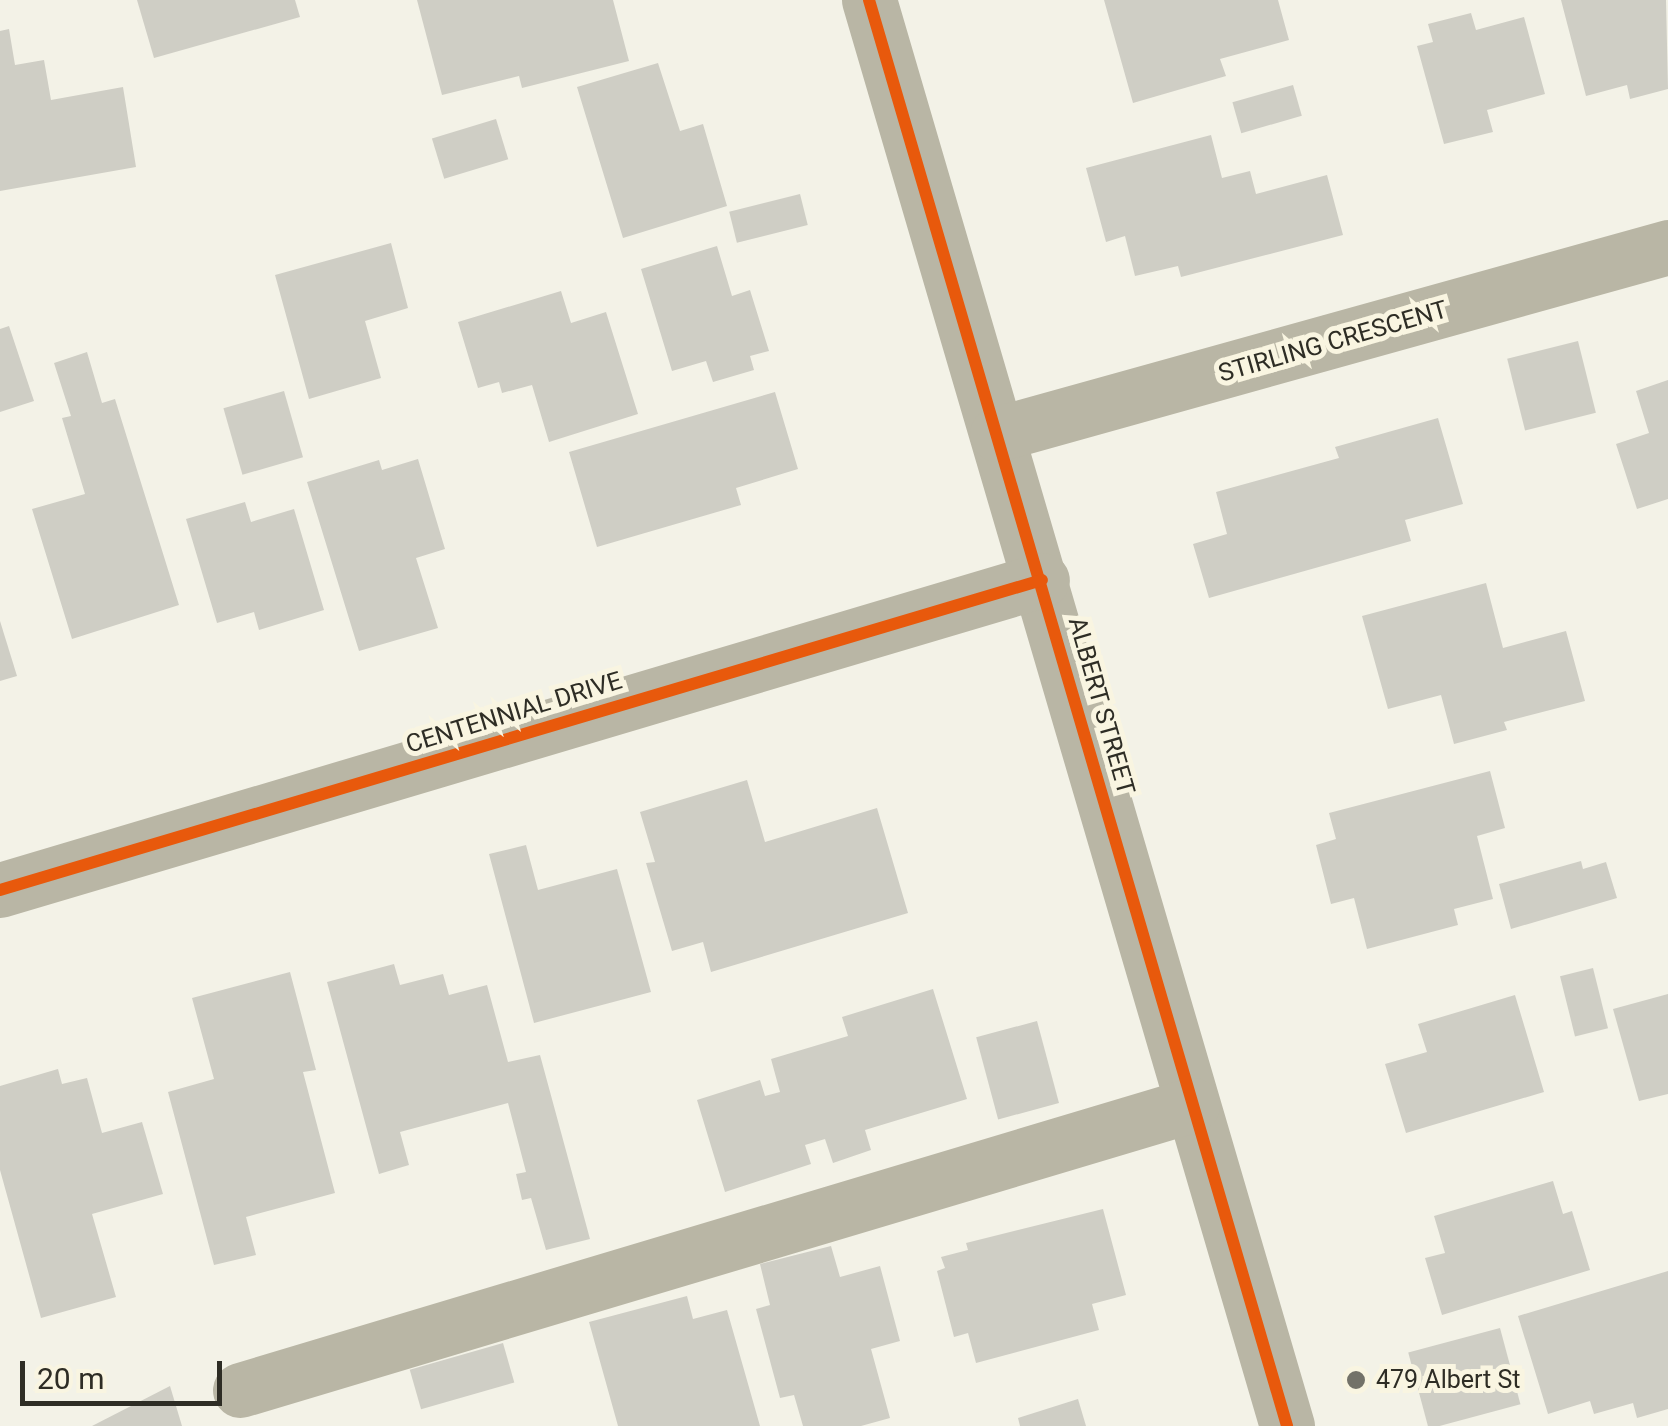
<!DOCTYPE html>
<html>
<head>
<meta charset="utf-8">
<style>
	body { margin:0 }
	#map { position:relative; width:1668px; height:1426px; overflow:hidden; background:#f3f2e7; font-family:Roboto,sans-serif }
	div>[style] { position:absolute }
	[style*='--x'] { left:calc(var(--x)*1px); top:calc(var(--y)*1px); width:calc(var(--w)*1px); rotate:calc(var(--a)*1deg) }
	.building>* { inset:0; background:#cfcec5; transform-origin:0 0 }
	.minor>* { height:55px; margin:-27.5px; padding:0 27.5px; transform-origin:27.5px; border-radius:27.5px; background:#b9b6a5 }
	.cycleway>* { height:12px; margin:-6px; padding:0 6px; transform-origin:6px; border-radius:6px; background:#e8590c }
	.dots>* { width:28px; height:28px; translate:-50% -50%; box-sizing:border-box; border:5px solid #f9f5e1; border-radius:50% }
	span { translate:-50% -50%; white-space:nowrap; text-align:center; line-height:1.15; -webkit-text-stroke:10px #f9f5e1; paint-order:stroke }
	.street-label { font-size:25px; color:#2e2d25 }
	.poi-label { font-size:25px; color:#2e2d25 }
	.left { translate:0 -50%; text-align:left }
	.scale { position:absolute; left:20px; top:1361px; width:202px; height:45px; box-sizing:border-box; border:5px solid #2e2d25; border-top:0; padding-left:12px; font-size:30px; line-height:35px; white-space:nowrap; color:#2e2d25; -webkit-text-stroke:8px #f9f5e1; paint-order:stroke }
</style>
</head>
<body>
<div id="map">
	<div class="building">
		<i style="clip-path:polygon(137px 0,295px 0,300px 17px,154px 58px)"></i>
		<i style="clip-path:polygon(417px 0,613px 0,629px 61px,522px 88px,519px 76px,442px 95px)"></i>
		<i style="clip-path:polygon(1104px 0,1278px 0,1289px 40px,1220px 59px,1226px 76px,1133px 103px)"></i>
		<i style="clip-path:polygon(1561px 0,1666px 0,1668px 89px,1630px 99px,1627px 85px,1586px 96px)"></i>
		<i style="clip-path:polygon(1471px 13px,1476px 30px,1524px 17px,1545px 94px,1487px 110px,1493px 132px,1444px 144px,1417px 46px,1433px 42px,1428px 24px)"></i>
		<i style="clip-path:polygon(9px 29px,15px 65px,44px 60px,51px 100px,123px 87px,136px 167px,0 191px,0 31px)"></i>
		<i style="clip-path:polygon(658px 63px,680px 131px,703px 124px,727px 206px,623px 238px,577px 87px)"></i>
		<i style="left:1293px;top:85px;width:32px;height:63px;rotate:74deg"></i>
		<i style="left:496px;top:119px;width:42px;height:67px;rotate:73deg"></i>
		<i style="clip-path:polygon(1211px 135px,1222px 178px,1250px 171px,1256px 194px,1327px 175px,1343px 235px,1181px 277px,1178px 266px,1135px 276px,1125px 236px,1106px 242px,1086px 168px)"></i>
		<i style="left:800px;top:194px;width:32px;height:73px;rotate:76deg"></i>
		<i style="clip-path:polygon(391px 243px,408px 308px,365px 321px,381px 378px,309px 399px,275px 275px)"></i>
		<i style="clip-path:polygon(717px 246px,732px 296px,750px 290px,769px 351px,750px 356px,754px 370px,713px 382px,706px 361px,672px 371px,641px 269px)"></i>
		<i style="clip-path:polygon(561px 291px,571px 323px,606px 312px,638px 414px,549px 442px,532px 385px,502px 393px,499px 382px,478px 388px,458px 322px)"></i>
		<i style="clip-path:polygon(9px 326px,34px 401px,0 412px,0 329px)"></i>
		<i style="left:1578px;top:341px;width:74px;height:73px;rotate:76deg"></i>
		<i style="clip-path:polygon(87px 352px,102px 403px,115px 399px,179px 605px,72px 639px,32px 509px,85px 494px,62px 418px,71px 416px,54px 363px)"></i>
		<i style="clip-path:polygon(1668px 380px,1668px 499px,1637px 509px,1616px 444px,1649px 433px,1636px 391px)"></i>
		<i style="left:284px;top:391px;width:69px;height:63px;rotate:74deg"></i>
		<i style="clip-path:polygon(775px 392px,798px 469px,736px 488px,741px 505px,597px 547px,569px 452px)"></i>
		<i style="clip-path:polygon(1438px 418px,1463px 504px,1405px 520px,1411px 541px,1209px 598px,1193px 544px,1227px 534px,1216px 492px,1339px 458px,1335px 447px)"></i>
		<i style="clip-path:polygon(418px 459px,445px 549px,416px 558px,438px 628px,359px 651px,307px 482px,379px 460px,382px 470px)"></i>
		<i style="clip-path:polygon(245px 502px,251px 522px,294px 509px,324px 610px,259px 630px,254px 612px,217px 623px,186px 519px)"></i>
		<i style="clip-path:polygon(1486px 583px,1503px 648px,1566px 631px,1585px 701px,1504px 722px,1507px 730px,1454px 744px,1441px 695px,1388px 709px,1362px 616px)"></i>
		<i style="clip-path:polygon(0 621px,17px 676px,0 681px)"></i>
		<i style="clip-path:polygon(1490px 771px,1505px 828px,1477px 836px,1493px 899px,1454px 909px,1458px 925px,1367px 949px,1354px 898px,1331px 904px,1316px 845px,1336px 839px,1329px 813px)"></i>
		<i style="clip-path:polygon(747px 780px,765px 842px,877px 808px,908px 913px,711px 972px,703px 942px,672px 951px,646px 863px,655px 862px,640px 812px)"></i>
		<i style="clip-path:polygon(526px 845px,538px 890px,617px 869px,651px 992px,534px 1023px,489px 854px)"></i>
		<i style="clip-path:polygon(1581px 861px,1583px 869px,1606px 862px,1617px 898px,1511px 929px,1499px 884px)"></i>
		<i style="clip-path:polygon(394px 964px,400px 985px,443px 974px,449px 995px,487px 985px,508px 1062px,540px 1055px,590px 1239px,546px 1250px,531px 1198px,522px 1200px,516px 1174px,526px 1172px,508px 1103px,400px 1132px,409px 1165px,379px 1174px,327px 982px)"></i>
		<i style="left:1593px;top:968px;width:62px;height:34px;rotate:76deg"></i>
		<i style="clip-path:polygon(290px 972px,316px 1070px,303px 1072px,335px 1193px,246px 1217px,256px 1255px,214px 1265px,168px 1092px,214px 1079px,192px 998px)"></i>
		<i style="clip-path:polygon(933px 989px,967px 1099px,865px 1130px,871px 1150px,833px 1163px,825px 1139px,805px 1145px,811px 1164px,725px 1192px,697px 1100px,760px 1080px,765px 1096px,780px 1092px,771px 1059px,848px 1036px,842px 1017px)"></i>
		<i style="clip-path:polygon(1668px 994px,1668px 1094px,1639px 1101px,1613px 1009px)"></i>
		<i style="clip-path:polygon(1515px 995px,1544px 1092px,1406px 1133px,1385px 1064px,1427px 1052px,1418px 1024px)"></i>
		<i style="left:1037px;top:1021px;width:85px;height:63px;rotate:75deg"></i>
		<i style="clip-path:polygon(58px 1069px,62px 1084px,87px 1078px,102px 1133px,142px 1122px,163px 1194px,92px 1214px,116px 1297px,41px 1318px,0 1170px,0 1086px)"></i>
		<i style="clip-path:polygon(1553px 1181px,1563px 1214px,1572px 1211px,1590px 1270px,1442px 1315px,1425px 1258px,1445px 1253px,1434px 1216px)"></i>
		<i style="clip-path:polygon(1103px 1209px,1126px 1295px,1092px 1304px,1099px 1330px,976px 1363px,968px 1333px,954px 1337px,937px 1271px,945px 1268px,941px 1257px,968px 1250px,966px 1243px)"></i>
		<i style="clip-path:polygon(831px 1246px,840px 1277px,880px 1266px,900px 1341px,871px 1349px,890px 1418px,861px 1426px,803px 1426px,794px 1395px,780px 1398px,756px 1309px,770px 1305px,760px 1264px)"></i>
		<i style="clip-path:polygon(1668px 1271px,1668px 1409px,1637px 1418px,1633px 1403px,1594px 1414px,1590px 1401px,1548px 1414px,1518px 1316px)"></i>
		<i style="clip-path:polygon(687px 1296px,693px 1319px,727px 1310px,760px 1426px,618px 1426px,589px 1322px)"></i>
		<i style="left:1500px;top:1328px;width:79px;height:95px;rotate:75deg"></i>
		<i style="left:503px;top:1343px;width:41px;height:97px;rotate:74deg"></i>
		<i style="clip-path:polygon(170px 1386px,182px 1426px,92px 1426px)"></i>
		<i style="clip-path:polygon(1078px 1399px,1086px 1426px,1020px 1426px,1018px 1418px)"></i>
	</div>
	<div class="minor">
		<i style="--x:869;--y:0;--w:1486;--a:73.66"></i>
		<i style="--x:997;--y:434;--w:697;--a:-15.57"></i>
		<i style="--x:0;--y:890;--w:1087;--a:-16.57"></i>
		<i style="--x:240;--y:1390;--w:994;--a:-16.67"></i>
	</div>
	<div class="cycleway">
		<i style="--x:869;--y:0;--w:1486;--a:73.66"></i>
		<i style="--x:0;--y:890;--w:1087;--a:-16.57"></i>
	</div>
	<div class="dots">
		<i style="left:1356px;top:1380px;background:#737269"></i>
	</div>
	<div class="street-label">
		<span style="left:1333px;top:342px;rotate:-16deg">STIRLING CRESCENT</span>
		<span style="left:1101px;top:706px;rotate:74deg">ALBERT STREET</span>
		<span style="left:514px;top:713px;rotate:-17deg">CENTENNIAL DRIVE</span>
	</div>
	<div class="poi-label">
		<span class="left" style="left:1376px;top:1380px">479 Albert St</span>
	</div>
	<div class="scale">20 m</div>
</div>
</body>
</html>
